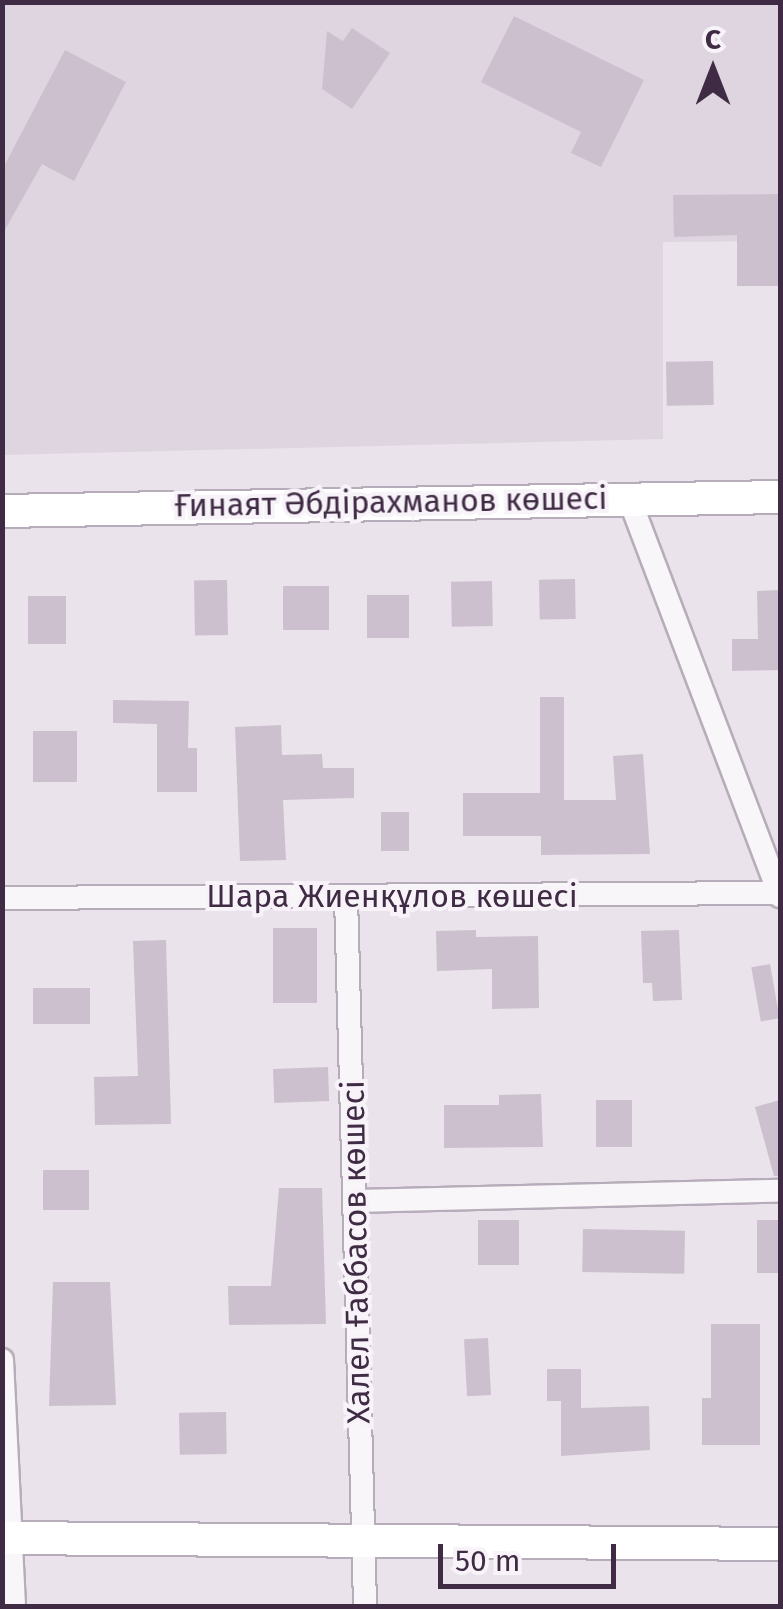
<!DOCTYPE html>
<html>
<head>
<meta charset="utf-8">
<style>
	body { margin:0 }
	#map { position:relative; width:783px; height:1609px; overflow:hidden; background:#eae3eb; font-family:"Fira Sans",sans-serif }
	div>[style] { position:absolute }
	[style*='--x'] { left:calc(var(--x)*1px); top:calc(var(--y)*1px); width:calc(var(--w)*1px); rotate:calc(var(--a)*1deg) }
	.built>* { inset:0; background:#ded5e0 }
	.building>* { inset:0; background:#ccc0ce; transform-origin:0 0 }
	.roads { filter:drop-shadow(2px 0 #b7acb9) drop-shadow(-2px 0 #b7acb9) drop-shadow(0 2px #b7acb9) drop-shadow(0 -2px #b7acb9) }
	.street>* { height:22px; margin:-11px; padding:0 11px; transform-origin:11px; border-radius:11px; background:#f9f6fa }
	.secondary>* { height:32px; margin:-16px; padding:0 16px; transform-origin:16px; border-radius:16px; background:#fff }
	span { translate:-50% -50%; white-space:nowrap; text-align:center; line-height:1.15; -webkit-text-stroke:8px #f7f3f9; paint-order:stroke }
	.street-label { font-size:32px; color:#402b44 }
	.frame { position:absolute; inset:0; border:5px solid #402b44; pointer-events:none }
	.north { position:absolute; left:663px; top:20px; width:100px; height:100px; -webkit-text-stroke:8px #f7f3f9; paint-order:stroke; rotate:0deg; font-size:28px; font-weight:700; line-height:40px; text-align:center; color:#402b44 }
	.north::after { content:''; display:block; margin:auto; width:35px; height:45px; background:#402b44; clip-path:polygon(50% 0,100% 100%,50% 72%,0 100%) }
	.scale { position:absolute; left:438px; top:1544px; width:178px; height:45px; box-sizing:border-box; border:5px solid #402b44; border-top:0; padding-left:12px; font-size:30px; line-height:35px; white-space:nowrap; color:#402b44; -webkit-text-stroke:8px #f7f3f9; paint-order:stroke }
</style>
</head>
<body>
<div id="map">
	<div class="built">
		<i style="clip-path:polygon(2px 3px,780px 3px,780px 241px,663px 242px,663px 439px,3px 455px)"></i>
	</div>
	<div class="building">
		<i style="clip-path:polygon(514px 16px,644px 80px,601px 167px,571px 153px,581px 132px,481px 82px)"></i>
		<i style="clip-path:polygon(352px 28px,390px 53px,352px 109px,322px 89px,327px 31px,343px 41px)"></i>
		<i style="clip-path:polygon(65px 50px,126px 82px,74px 181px,42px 164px,2px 235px,2px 170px)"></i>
		<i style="clip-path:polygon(780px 194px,780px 286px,737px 286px,737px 235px,674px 237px,673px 195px)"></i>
		<i style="left:713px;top:361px;width:44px;height:47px;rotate:89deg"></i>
		<i style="left:575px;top:579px;width:40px;height:36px;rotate:89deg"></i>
		<i style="left:227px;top:580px;width:55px;height:33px;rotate:89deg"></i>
		<i style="left:492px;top:581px;width:45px;height:41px;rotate:89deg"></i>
		<i style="left:283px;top:586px;width:46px;height:44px"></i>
		<i style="clip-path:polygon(780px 590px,780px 670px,732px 671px,732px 639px,758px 639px,757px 591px)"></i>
		<i style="left:367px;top:595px;width:42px;height:43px"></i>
		<i style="left:28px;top:596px;width:38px;height:48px"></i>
		<i style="clip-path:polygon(540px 697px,564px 697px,564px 800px,616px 800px,613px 756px,643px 754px,650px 854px,541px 855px,541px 836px,463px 836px,463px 793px,540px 793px)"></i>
		<i style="clip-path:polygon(113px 700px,189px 701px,188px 748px,197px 748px,197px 792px,157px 792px,157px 724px,113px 723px)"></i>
		<i style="clip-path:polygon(281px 725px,282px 755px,322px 754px,323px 768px,354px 768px,354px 798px,283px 800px,286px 860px,240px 861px,235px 727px)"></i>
		<i style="left:77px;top:731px;width:51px;height:44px;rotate:90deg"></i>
		<i style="left:381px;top:812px;width:28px;height:39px"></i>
		<i style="left:273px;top:928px;width:44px;height:75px"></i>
		<i style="clip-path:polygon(476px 930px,476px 937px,538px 936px,539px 1008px,492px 1009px,492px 969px,437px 971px,436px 931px)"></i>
		<i style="clip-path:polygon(679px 930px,682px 1000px,653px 1001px,652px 983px,643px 983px,641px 931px)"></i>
		<i style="clip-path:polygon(166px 940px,171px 1124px,95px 1125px,94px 1077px,138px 1076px,133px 941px)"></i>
		<i style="left:770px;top:964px;width:55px;height:19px;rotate:80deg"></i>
		<i style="left:90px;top:988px;width:36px;height:57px;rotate:90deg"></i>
		<i style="left:328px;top:1067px;width:34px;height:55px;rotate:88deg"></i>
		<i style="clip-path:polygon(541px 1094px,543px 1147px,444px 1148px,444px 1105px,499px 1105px,499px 1095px)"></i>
		<i style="left:596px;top:1100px;width:36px;height:47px"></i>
		<i style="clip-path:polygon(780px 1100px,780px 1176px,774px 1176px,755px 1107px)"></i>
		<i style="left:43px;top:1170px;width:46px;height:40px"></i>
		<i style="clip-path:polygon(279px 1188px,322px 1188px,326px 1324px,229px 1325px,228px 1286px,271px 1286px)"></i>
		<i style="left:478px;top:1220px;width:41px;height:45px"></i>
		<i style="left:757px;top:1220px;width:23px;height:53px"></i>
		<i style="left:583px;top:1229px;width:102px;height:43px;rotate:1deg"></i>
		<i style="clip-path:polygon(53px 1282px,110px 1282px,116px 1405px,49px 1406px)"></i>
		<i style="clip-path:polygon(711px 1324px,760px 1324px,760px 1445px,702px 1445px,702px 1398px,711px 1398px)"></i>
		<i style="left:488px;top:1338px;width:57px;height:24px;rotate:87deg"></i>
		<i style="clip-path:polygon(547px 1369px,581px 1369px,581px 1408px,649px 1406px,650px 1450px,561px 1456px,561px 1401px,547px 1401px)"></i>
		<i style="left:226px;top:1412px;width:42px;height:47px;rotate:89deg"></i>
	</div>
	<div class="roads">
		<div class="street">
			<i style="--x:629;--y:498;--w:426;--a:69.2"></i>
			<i style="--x:346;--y:897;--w:709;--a:88.46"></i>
			<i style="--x:2;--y:898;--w:778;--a:-0.37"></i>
			<i style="--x:356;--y:1201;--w:424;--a:-1.4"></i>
			<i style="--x:2;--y:1360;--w:246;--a:87.2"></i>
		</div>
		<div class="secondary">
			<i style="--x:2;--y:511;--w:778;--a:-1.03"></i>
			<i style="--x:2;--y:1538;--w:778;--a:0.44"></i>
		</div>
	</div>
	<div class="street-label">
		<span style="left:391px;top:502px;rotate:-1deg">Ғинаят Әбдірахманов көшесі</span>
		<span style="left:392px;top:896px">Шара Жиенқұлов көшесі</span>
		<span style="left:356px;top:1252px;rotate:-91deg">Халел Ғаббасов көшесі</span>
	</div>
	<div class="frame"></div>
	<div class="north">С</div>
	<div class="scale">50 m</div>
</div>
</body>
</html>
